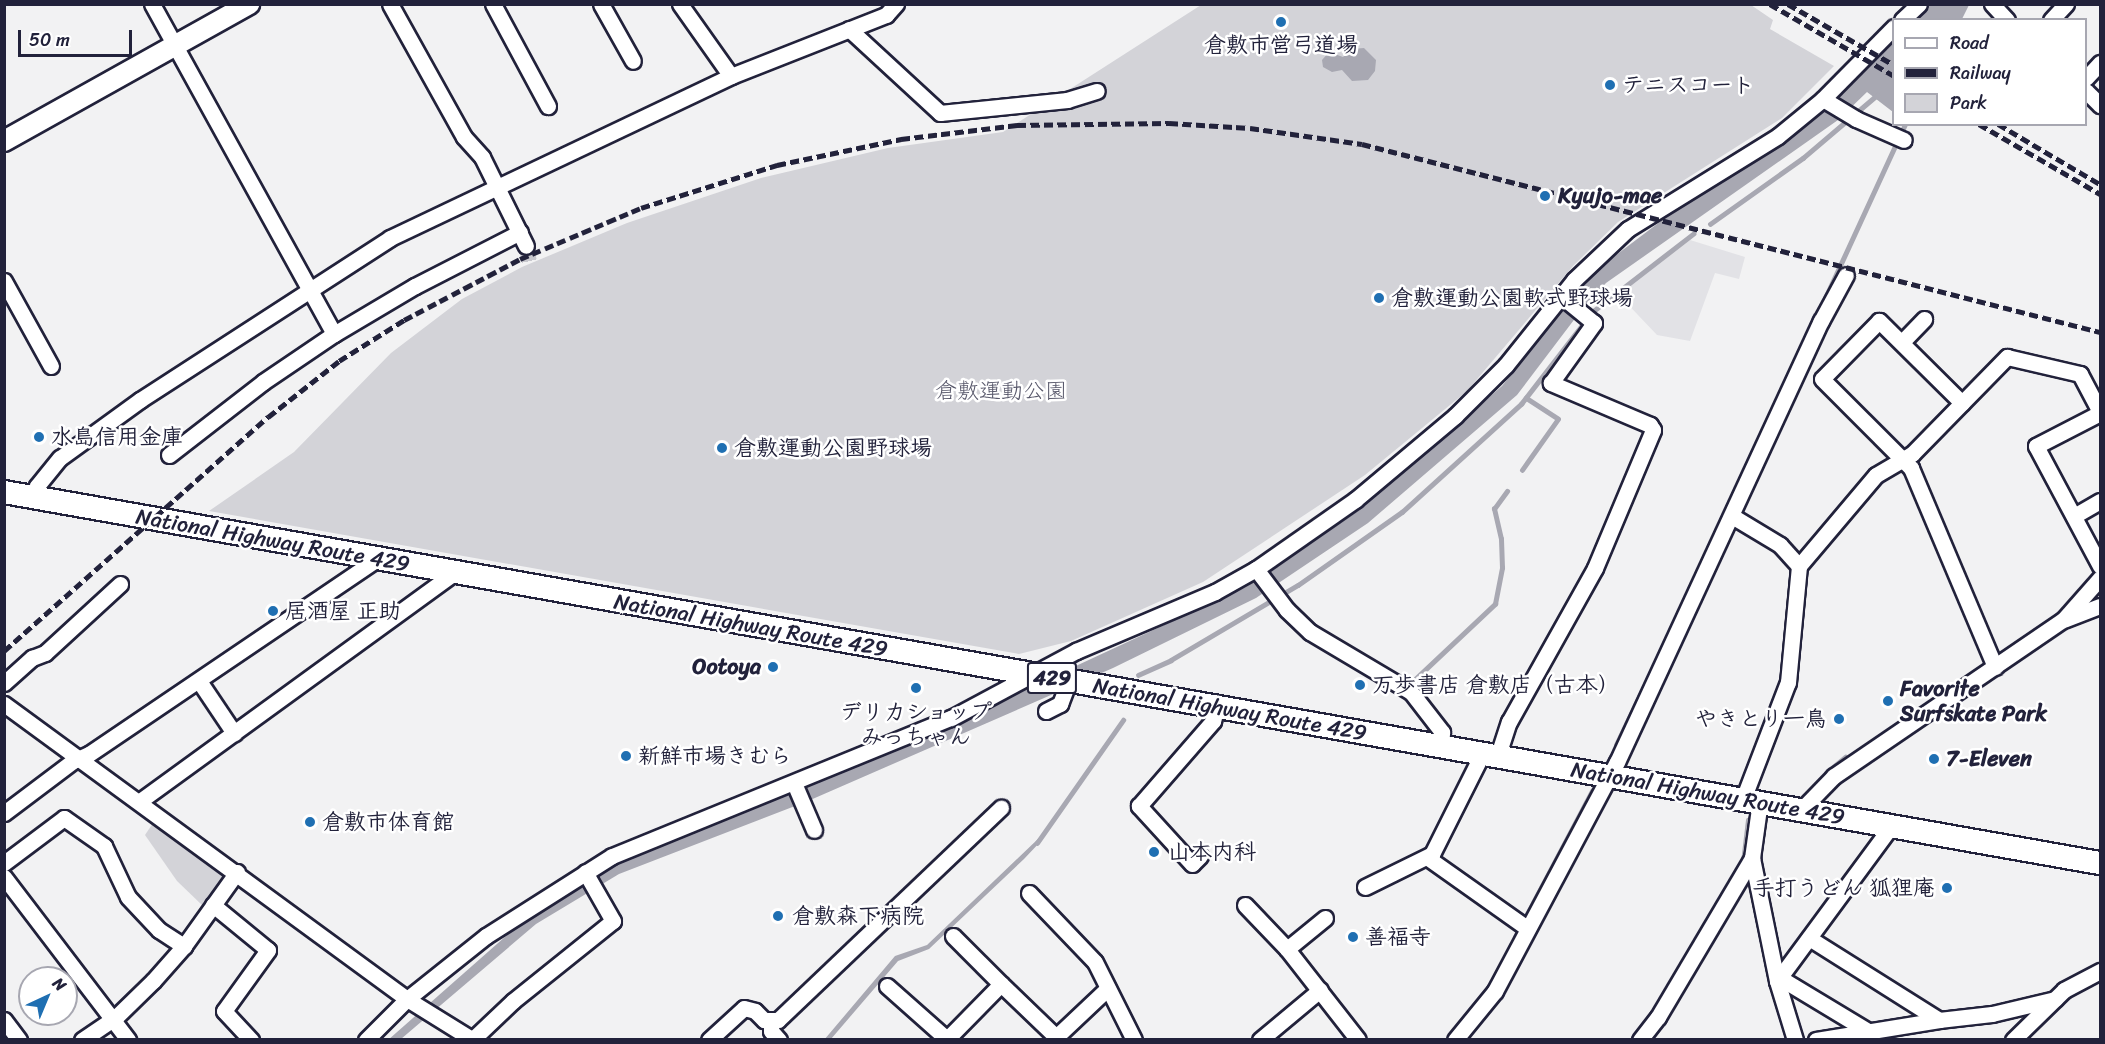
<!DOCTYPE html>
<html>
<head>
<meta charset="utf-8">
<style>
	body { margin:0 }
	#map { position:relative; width:2105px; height:1044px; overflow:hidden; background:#f2f2f3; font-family:Sriracha,"Klee One",sans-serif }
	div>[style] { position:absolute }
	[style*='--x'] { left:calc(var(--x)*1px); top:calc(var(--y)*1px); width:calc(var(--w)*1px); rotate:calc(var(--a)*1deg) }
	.built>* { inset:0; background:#e2e2e6 }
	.green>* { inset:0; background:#d3d3d8 }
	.water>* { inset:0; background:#a8a8b2 }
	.stream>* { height:4.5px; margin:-2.25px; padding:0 2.25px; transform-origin:2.25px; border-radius:2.25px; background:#a8a8b2 }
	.minor-tunnel>* { height:15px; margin-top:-7.5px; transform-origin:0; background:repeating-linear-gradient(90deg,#c8c8ce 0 15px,transparent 0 23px) }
	.roads { filter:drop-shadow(2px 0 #22223b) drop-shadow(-2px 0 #22223b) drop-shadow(0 2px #22223b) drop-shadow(0 -2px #22223b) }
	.minor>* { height:15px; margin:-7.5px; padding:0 7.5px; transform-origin:7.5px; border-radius:7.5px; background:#fff }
	.major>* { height:20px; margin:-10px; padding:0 10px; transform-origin:10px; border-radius:10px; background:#fff }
	.highway>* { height:22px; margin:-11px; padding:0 11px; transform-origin:11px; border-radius:11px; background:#fff }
	.rail>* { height:4.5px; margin-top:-2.25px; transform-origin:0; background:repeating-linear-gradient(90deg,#22223b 0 9px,transparent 0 13.5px) }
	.dots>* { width:16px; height:16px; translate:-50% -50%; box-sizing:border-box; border:3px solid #fff; border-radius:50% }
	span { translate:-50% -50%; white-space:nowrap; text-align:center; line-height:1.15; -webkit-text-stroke:5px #fff; paint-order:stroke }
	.shield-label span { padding:2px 4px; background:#fff; border:2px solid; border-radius:4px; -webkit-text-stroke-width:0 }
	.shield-label { font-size:21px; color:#22223b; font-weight:700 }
	.poi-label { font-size:22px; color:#22223b; font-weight:700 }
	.left { translate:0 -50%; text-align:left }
	.right { translate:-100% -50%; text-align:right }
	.park-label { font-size:22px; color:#57576a }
	.street-label { font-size:22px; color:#22223b }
	.frame { position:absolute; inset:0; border:6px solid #22223b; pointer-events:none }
	.legend { position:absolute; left:1892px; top:18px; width:195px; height:108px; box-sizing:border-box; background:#fff; border:2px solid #a7a7b1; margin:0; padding:8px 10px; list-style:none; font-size:18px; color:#22223b }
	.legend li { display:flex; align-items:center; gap:12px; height:30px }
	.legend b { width:30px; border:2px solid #a7a7b1 }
	.north { position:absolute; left:18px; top:966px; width:60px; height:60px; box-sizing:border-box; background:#fff; border:2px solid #a7a7b1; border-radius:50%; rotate:44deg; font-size:16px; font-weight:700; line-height:24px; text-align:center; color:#22223b }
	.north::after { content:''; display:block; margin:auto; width:21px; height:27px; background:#1f6fb2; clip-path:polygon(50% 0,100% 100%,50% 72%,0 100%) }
	.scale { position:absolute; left:18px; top:30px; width:114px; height:27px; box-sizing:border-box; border:3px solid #22223b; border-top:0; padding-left:8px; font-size:18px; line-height:21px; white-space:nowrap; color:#22223b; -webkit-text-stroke:4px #fff; paint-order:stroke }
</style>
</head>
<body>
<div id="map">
	<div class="built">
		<i style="clip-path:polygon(1690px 240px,1745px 257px,1739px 279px,1715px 273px,1690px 341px,1657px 335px,1619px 295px)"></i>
	</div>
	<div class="green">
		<i style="clip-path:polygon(1201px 5px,1751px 5px,1773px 20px,1770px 29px,1834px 66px,1782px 118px,1618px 222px,1573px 266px,1467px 391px,1365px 475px,1203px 582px,1071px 641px,1019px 654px,209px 511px,294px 452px,391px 353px,462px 299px,522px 267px,627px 223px,761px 178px,888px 148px,1003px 132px)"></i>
		<i style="clip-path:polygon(157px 817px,230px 870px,203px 906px,177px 881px,145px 835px)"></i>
	</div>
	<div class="water">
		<i style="clip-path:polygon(1930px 4px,1969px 4px,1969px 5px,1962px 19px,1914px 19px)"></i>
		<i style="clip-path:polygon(1893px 39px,1893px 112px,1867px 92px,1838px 120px,1606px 283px,1586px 304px,1517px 395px,1368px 523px,1256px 598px,1113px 668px,808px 801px,619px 874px,536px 924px,401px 1039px,388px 1040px,530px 915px,615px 865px,979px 711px,1246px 587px,1361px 509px,1502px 386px,1595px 271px,1669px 215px,1815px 117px)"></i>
		<i style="clip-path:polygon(1364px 48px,1376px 60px,1375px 71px,1368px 80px,1352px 81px,1342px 70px,1332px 72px,1323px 67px,1322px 60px,1329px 52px,1343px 57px,1352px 49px)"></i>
		<i style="clip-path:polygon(1039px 838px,1042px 840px,1024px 859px,929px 949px,898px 961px,831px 1039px,824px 1040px,895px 956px,927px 945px)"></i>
	</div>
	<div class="stream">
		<i style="--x:1710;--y:224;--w:114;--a:-35.4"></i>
		<i style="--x:1803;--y:158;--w:97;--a:-40.4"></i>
		<i style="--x:1821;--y:307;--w:201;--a:-65.3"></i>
		<i style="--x:1522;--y:470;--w:62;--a:-54.8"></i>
		<i style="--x:1558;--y:419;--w:38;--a:-147"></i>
		<i style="--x:1138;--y:675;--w:36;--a:-24"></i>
		<i style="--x:1171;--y:660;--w:147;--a:-30.6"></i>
		<i style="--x:1298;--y:585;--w:127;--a:-35.1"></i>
		<i style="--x:1402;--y:512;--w:161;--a:-42.2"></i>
		<i style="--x:1521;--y:404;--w:116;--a:-52.3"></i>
		<i style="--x:1592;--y:312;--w:128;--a:-37.7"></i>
		<i style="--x:1410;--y:684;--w:117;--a:-43.3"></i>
		<i style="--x:1495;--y:604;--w:37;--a:-79"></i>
		<i style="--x:1502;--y:568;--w:29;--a:-92"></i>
		<i style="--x:1501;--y:539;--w:31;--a:-103"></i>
		<i style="--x:1494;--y:509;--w:22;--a:-54"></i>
		<i style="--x:1616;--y:745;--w:55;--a:-64.4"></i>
		<i style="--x:1826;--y:773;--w:25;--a:-40"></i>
		<i style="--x:1037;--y:843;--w:150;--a:-55"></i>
		<i style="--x:1743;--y:862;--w:42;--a:-83.2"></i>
		<i style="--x:1515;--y:937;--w:165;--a:-62.2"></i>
	</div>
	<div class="minor-tunnel">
		<i style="--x:526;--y:246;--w:17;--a:77"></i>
	</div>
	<div class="roads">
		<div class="minor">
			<i style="--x:152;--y:4;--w:377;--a:61.1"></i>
			<i style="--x:390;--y:4;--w:152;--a:60.9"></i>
			<i style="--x:464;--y:137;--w:27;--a:48"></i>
			<i style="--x:482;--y:157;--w:99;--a:63.7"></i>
			<i style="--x:493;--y:4;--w:116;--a:61.7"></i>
			<i style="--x:601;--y:4;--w:65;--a:60.7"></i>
			<i style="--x:680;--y:4;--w:88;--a:54.7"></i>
			<i style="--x:1992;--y:4;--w:22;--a:47"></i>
			<i style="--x:1902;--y:20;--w:23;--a:-43"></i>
			<i style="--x:2051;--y:20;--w:22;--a:-47"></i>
			<i style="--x:849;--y:29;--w:124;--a:42.7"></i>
			<i style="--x:940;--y:113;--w:128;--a:-5.8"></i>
			<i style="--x:1067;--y:100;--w:31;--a:-17"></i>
			<i style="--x:2086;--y:78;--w:21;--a:-47"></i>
			<i style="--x:2086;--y:91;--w:20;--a:45"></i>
			<i style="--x:1823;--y:99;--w:39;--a:31"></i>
			<i style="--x:1856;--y:119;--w:52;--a:23.6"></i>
			<i style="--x:4;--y:281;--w:97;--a:61.1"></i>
			<i style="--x:1902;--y:342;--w:32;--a:-46"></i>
			<i style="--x:1962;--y:403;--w:117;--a:-135.3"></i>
			<i style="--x:1879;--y:321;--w:81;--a:134.5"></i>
			<i style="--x:1822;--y:379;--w:126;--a:45"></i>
			<i style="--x:1911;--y:468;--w:216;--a:67.1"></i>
			<i style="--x:2100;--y:413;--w:72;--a:152.7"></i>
			<i style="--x:2036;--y:446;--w:136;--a:61.9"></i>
			<i style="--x:169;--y:455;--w:119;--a:-37.8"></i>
			<i style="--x:263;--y:382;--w:86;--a:-34.1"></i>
			<i style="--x:334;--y:334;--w:94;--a:-30.7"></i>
			<i style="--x:415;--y:286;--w:118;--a:-27.2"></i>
			<i style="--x:35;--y:497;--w:11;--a:-80"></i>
			<i style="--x:37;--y:486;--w:36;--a:-51"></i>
			<i style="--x:60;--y:458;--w:99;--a:-35.9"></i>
			<i style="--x:140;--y:400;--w:298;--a:-32.9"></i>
			<i style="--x:390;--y:238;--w:378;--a:-25.4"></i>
			<i style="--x:731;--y:76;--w:167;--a:-21.5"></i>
			<i style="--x:886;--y:15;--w:15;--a:-48"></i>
			<i style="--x:1732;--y:516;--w:56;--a:31.1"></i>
			<i style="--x:1780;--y:545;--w:28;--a:48"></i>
			<i style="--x:1799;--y:566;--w:117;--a:95.4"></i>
			<i style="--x:1788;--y:682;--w:125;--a:111"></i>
			<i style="--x:2074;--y:516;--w:30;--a:-30"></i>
			<i style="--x:1799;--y:566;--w:119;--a:-49.8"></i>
			<i style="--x:1876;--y:475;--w:42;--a:-30.3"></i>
			<i style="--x:1912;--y:454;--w:136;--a:-45.6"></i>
			<i style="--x:2007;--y:357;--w:75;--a:13.1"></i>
			<i style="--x:2080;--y:374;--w:43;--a:62.2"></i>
			<i style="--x:1256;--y:569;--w:51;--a:52.9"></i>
			<i style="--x:1287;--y:610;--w:32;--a:44"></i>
			<i style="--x:1310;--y:632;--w:117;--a:30.7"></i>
			<i style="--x:1411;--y:692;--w:51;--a:52.2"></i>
			<i style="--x:1442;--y:732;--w:14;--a:94"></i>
			<i style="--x:2066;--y:619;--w:36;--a:-21"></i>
			<i style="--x:199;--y:681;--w:63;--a:56.1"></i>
			<i style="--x:4;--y:683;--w:38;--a:-42"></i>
			<i style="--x:32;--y:658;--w:14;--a:-21"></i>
			<i style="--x:45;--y:653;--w:102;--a:-42.6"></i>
			<i style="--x:4;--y:704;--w:499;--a:36.2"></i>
			<i style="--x:407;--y:999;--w:78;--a:31.8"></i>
			<i style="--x:1046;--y:711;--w:16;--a:-27"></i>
			<i style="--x:1060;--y:704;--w:25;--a:-69"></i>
			<i style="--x:1498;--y:755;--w:35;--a:-72"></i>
			<i style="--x:1509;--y:722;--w:176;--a:-60.8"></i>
			<i style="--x:1595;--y:568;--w:150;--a:-67.2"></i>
			<i style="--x:1653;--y:430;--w:6;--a:-121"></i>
			<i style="--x:1650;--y:425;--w:108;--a:-157"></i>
			<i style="--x:1551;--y:383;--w:74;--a:-54.4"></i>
			<i style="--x:1594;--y:323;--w:43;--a:-140.7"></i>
			<i style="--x:794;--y:783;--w:51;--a:66.9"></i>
			<i style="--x:140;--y:801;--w:389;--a:-36"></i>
			<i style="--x:1760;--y:801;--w:58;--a:98"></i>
			<i style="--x:1752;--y:858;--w:126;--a:78.5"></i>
			<i style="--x:1777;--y:981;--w:62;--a:73"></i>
			<i style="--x:1801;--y:810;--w:47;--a:-45.9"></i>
			<i style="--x:1834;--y:776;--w:277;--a:-34.3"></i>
			<i style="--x:2063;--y:620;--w:56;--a:-48.6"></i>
			<i style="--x:4;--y:813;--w:86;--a:-37"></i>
			<i style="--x:73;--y:761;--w:17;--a:-24"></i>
			<i style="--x:89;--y:754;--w:350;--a:-34.1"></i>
			<i style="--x:1200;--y:856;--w:11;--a:135"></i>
			<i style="--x:1192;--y:864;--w:79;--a:-132.4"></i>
			<i style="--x:1139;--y:806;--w:113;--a:-49"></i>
			<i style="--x:1213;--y:721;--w:16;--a:-75"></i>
			<i style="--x:1428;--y:858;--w:121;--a:35.3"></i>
			<i style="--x:4;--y:863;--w:75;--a:-36.9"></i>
			<i style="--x:64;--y:818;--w:49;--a:35"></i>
			<i style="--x:104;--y:846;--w:56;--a:64.8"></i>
			<i style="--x:128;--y:897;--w:45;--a:46.8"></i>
			<i style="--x:159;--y:930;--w:30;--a:33"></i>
			<i style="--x:4;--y:877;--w:205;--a:52.7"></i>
			<i style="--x:1365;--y:887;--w:75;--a:-26.2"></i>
			<i style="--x:1432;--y:854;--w:114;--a:-63.4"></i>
			<i style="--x:1029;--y:893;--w:95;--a:46.3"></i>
			<i style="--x:1095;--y:962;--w:87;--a:63.4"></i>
			<i style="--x:213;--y:905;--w:71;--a:39.3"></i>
			<i style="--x:268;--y:950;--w:75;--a:125.8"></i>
			<i style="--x:224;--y:1011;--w:40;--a:47"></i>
			<i style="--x:1245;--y:905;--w:61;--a:46.3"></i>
			<i style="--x:1287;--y:949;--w:115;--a:52"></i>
			<i style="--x:953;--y:936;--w:68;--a:45"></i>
			<i style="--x:1809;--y:938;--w:154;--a:32.2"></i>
			<i style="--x:1939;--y:1020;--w:53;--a:-6.5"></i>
			<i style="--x:1992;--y:1014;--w:65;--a:-13.4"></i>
			<i style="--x:1287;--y:949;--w:49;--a:-39.2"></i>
			<i style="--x:1780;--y:978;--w:106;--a:31.1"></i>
			<i style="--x:1777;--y:981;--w:194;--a:-53.6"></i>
			<i style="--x:887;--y:986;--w:80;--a:41.5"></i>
			<i style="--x:947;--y:1039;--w:77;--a:-45.5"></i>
			<i style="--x:1001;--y:984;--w:76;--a:43.9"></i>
			<i style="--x:1056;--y:1037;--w:71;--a:-43.3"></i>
			<i style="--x:4;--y:1020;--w:25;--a:53"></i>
			<i style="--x:771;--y:1020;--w:11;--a:90"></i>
			<i style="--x:771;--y:1031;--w:12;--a:48"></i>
			<i style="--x:473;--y:1039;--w:55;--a:-43.5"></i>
			<i style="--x:513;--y:1001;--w:128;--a:-38.7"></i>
			<i style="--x:613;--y:921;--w:56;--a:-119.7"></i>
			<i style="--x:82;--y:1040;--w:41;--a:-34.1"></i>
			<i style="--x:116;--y:1017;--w:52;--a:-44.2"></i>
			<i style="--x:153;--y:981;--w:47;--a:-48.5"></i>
			<i style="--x:184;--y:946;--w:91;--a:-54.4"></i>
			<i style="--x:366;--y:1040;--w:58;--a:-45"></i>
			<i style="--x:407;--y:999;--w:101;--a:-38.6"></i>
			<i style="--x:486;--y:936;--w:149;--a:-32.4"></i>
			<i style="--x:612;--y:856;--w:366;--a:-22.2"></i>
			<i style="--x:951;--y:718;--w:142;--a:-28.2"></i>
			<i style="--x:1076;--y:651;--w:151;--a:-23"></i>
			<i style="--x:1215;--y:592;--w:47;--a:-29.3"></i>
			<i style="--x:1256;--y:569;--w:121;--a:-34.9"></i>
			<i style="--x:1355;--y:500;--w:131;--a:-40"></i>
			<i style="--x:1455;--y:416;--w:72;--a:-45"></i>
			<i style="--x:1506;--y:365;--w:109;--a:-51.3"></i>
			<i style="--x:1574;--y:280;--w:74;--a:-43.4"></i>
			<i style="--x:1628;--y:229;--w:176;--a:-31.8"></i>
			<i style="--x:1778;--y:136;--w:58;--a:-39.4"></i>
			<i style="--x:1823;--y:99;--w:101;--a:-45.4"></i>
			<i style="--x:709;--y:1040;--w:47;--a:-42.4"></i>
			<i style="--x:744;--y:1008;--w:11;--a:15"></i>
			<i style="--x:755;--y:1011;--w:13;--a:45"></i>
			<i style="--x:764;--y:1020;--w:14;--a:0"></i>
			<i style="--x:778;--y:1020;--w:308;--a:-43.6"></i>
			<i style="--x:1260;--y:1040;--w:78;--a:-39.8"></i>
			<i style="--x:1455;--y:1040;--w:63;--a:-50.8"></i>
			<i style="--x:1495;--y:991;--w:259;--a:-62"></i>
			<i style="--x:1617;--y:762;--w:486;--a:-65.2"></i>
			<i style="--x:1821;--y:321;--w:52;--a:-61.5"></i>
			<i style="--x:1640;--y:1040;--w:29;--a:-52"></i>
			<i style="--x:1658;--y:1017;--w:185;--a:-59.4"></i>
			<i style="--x:1816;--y:1040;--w:125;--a:-9.2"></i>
			<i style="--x:2013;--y:1040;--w:71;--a:-44.4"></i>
			<i style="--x:2064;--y:990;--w:41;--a:-27.8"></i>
		</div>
		<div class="major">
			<i style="--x:4;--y:141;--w:281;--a:-29.2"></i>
		</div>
		<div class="highway">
			<i style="--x:4;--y:492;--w:2129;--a:10.04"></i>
		</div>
	</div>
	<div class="rail">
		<i style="--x:1770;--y:4;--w:143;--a:30.1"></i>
		<i style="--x:1788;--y:4;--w:122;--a:29.9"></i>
		<i style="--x:1979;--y:124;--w:140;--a:30"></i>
		<i style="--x:1998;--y:124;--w:118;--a:30.5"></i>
		<i style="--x:4;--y:651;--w:353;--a:-41.6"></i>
		<i style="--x:268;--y:417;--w:90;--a:-38.3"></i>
		<i style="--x:339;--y:361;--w:77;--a:-32.2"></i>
		<i style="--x:404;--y:320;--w:131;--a:-27.7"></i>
		<i style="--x:520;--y:259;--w:131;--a:-22.9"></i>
		<i style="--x:641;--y:208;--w:143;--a:-17.5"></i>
		<i style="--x:777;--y:165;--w:127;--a:-11.8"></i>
		<i style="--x:901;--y:139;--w:117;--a:-6.9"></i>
		<i style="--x:1017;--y:125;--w:152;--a:-0.8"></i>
		<i style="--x:1169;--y:123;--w:81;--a:3.5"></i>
		<i style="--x:1250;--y:128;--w:113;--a:8.1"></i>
		<i style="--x:1362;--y:144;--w:762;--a:14.29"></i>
	</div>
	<div class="dots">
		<i style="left:1281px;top:22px;background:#1f6fb2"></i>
		<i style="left:1610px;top:85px;background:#1f6fb2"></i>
		<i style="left:1545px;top:196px;background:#1f6fb2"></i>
		<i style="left:1379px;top:298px;background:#1f6fb2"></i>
		<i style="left:39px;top:437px;background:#1f6fb2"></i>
		<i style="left:722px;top:448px;background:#1f6fb2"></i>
		<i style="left:273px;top:611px;background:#1f6fb2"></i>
		<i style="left:773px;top:667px;background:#1f6fb2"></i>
		<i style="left:1360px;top:685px;background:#1f6fb2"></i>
		<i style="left:916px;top:688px;background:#1f6fb2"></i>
		<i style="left:1888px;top:701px;background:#1f6fb2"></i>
		<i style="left:1839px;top:719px;background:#1f6fb2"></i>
		<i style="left:626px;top:756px;background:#1f6fb2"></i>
		<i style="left:1934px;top:759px;background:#1f6fb2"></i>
		<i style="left:310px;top:822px;background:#1f6fb2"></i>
		<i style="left:1154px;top:852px;background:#1f6fb2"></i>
		<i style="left:1947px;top:888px;background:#1f6fb2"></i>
		<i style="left:778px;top:916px;background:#1f6fb2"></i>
		<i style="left:1353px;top:937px;background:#1f6fb2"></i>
	</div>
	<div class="shield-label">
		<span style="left:1052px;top:678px">429</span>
	</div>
	<div class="poi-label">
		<span style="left:1281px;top:45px">倉敷市営弓道場</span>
		<span class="left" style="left:1622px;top:85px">テニスコート</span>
		<span class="left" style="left:1558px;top:196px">Kyujo-mae</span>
		<span class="left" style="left:1391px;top:298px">倉敷運動公園軟式野球場</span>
		<span class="left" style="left:51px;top:437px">水島信用金庫</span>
		<span class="left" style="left:734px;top:448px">倉敷運動公園野球場</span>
		<span class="left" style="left:285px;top:611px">居酒屋 正助</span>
		<span class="right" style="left:761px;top:667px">Ootoya</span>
		<span class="left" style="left:1372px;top:685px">万歩書店 倉敷店（古本）</span>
		<span class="left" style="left:1900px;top:701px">Favorite<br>Surfskate Park</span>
		<span style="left:916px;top:724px">デリカショップ<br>みっちゃん</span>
		<span class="right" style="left:1827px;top:719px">やきとり一鳥</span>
		<span class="left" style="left:638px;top:756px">新鮮市場きむら</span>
		<span class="left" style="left:1946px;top:759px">7-Eleven</span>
		<span class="left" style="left:322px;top:822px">倉敷市体育館</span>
		<span class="left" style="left:1168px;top:852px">山本内科</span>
		<span class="right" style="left:1935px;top:888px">手打うどん 狐狸庵</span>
		<span class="left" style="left:792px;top:916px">倉敷森下病院</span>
		<span class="left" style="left:1365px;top:937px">善福寺</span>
	</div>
	<div class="park-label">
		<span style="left:1001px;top:391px">倉敷運動公園</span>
	</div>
	<div class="street-label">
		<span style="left:273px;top:540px;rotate:10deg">National Highway Route 429</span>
		<span style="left:751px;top:625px;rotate:10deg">National Highway Route 429</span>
		<span style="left:1230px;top:709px;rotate:10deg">National Highway Route 429</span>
		<span style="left:1708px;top:793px;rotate:10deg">National Highway Route 429</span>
	</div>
	<div class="frame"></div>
	<ul class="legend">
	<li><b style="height:8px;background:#fff"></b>Road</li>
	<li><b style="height:8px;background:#22223b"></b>Railway</li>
	<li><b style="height:16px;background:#d3d3d8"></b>Park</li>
	</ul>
	<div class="north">N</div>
	<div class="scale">50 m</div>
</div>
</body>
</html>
